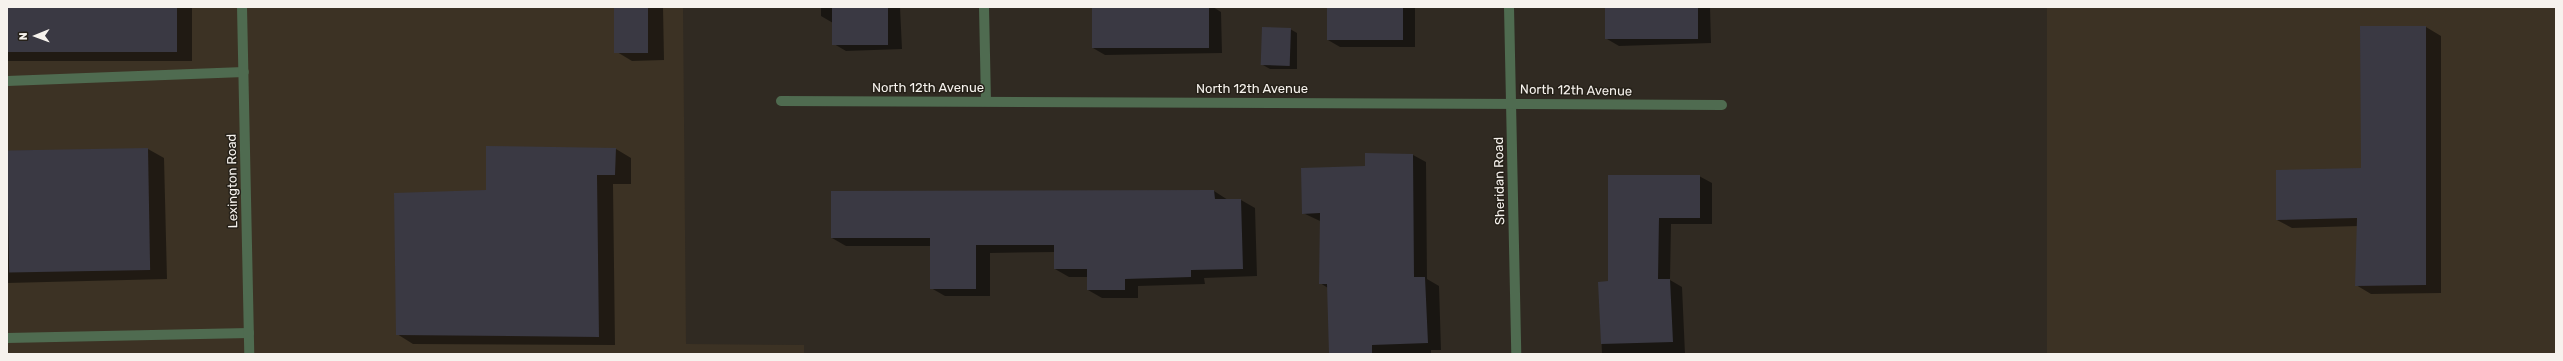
<!DOCTYPE html>
<html>
<head>
<meta charset="utf-8">
<style>
	body { margin:0 }
	#map { position:relative; width:2563px; height:361px; overflow:hidden; background:#302a22; font-family:Rubik,sans-serif }
	div>[style] { position:absolute }
	[style*='--x'] { left:calc(var(--x)*1px); top:calc(var(--y)*1px); width:calc(var(--w)*1px); rotate:calc(var(--a)*1deg) }
	.built>* { inset:0; background:#3c3224; transform-origin:0 0 }
	.shadow>* { inset:0; background:#0007; transform-origin:0 0 }
	.building>* { inset:0; background:#3a3943; transform-origin:0 0 }
	.service>* { height:10px; margin:-5px; padding:0 5px; transform-origin:5px; border-radius:5px; background:#4f6b50 }
	.minor>* { height:10px; margin:-5px; padding:0 5px; transform-origin:5px; border-radius:5px; background:#4f6b50 }
	span { translate:-50% -50%; white-space:nowrap; text-align:center; line-height:1.15; -webkit-text-stroke:3px #262119; paint-order:stroke }
	.street-label { font-size:13px; color:#f6f2ed }
	.frame { position:absolute; inset:0; border:8px solid #f6f2ed; pointer-events:none }
	.north { position:absolute; left:16px; top:16px; width:40px; height:40px; -webkit-text-stroke:3px #262119; paint-order:stroke; rotate:269deg; font-size:11px; font-weight:700; line-height:16px; text-align:center; color:#f6f2ed }
	.north::after { content:''; display:block; margin:auto; width:14px; height:18px; background:#f6f2ed; clip-path:polygon(50% 0,100% 100%,50% 72%,0 100%) }
</style>
</head>
<body>
<div id="map">
	<div class="built">
		<i style="clip-path:polygon(7px 7px,683px 7px,686px 344px,804px 345px,804px 354px,7px 354px)"></i>
		<i style="left:2047px;top:7px;width:509px;height:349px"></i>
	</div>
	<div class="shadow">
		<i style="left:7px;top:7px;width:185px;height:54px"></i>
		<i style="clip-path:polygon(615px 7px,663px 7px,664px 60px,632px 61px,617px 52px)"></i>
		<i style="clip-path:polygon(821px 7px,900px 7px,902px 49px,846px 51px,834px 44px,833px 23px,821px 16px)"></i>
		<i style="clip-path:polygon(1093px 7px,1213px 7px,1221px 12px,1222px 53px,1105px 55px,1093px 48px)"></i>
		<i style="clip-path:polygon(1328px 7px,1415px 7px,1415px 47px,1340px 47px,1328px 40px)"></i>
		<i style="clip-path:polygon(1606px 7px,1710px 7px,1711px 43px,1619px 46px,1607px 39px)"></i>
		<i style="clip-path:polygon(2361px 27px,2426px 27px,2441px 36px,2441px 293px,2371px 294px,2356px 285px,2358px 226px,2292px 228px,2277px 220px,2362px 169px)"></i>
		<i style="clip-path:polygon(1290px 29px,1297px 33px,1297px 69px,1270px 69px,1263px 65px)"></i>
		<i style="clip-path:polygon(148px 149px,164px 158px,167px 279px,7px 283px,7px 151px)"></i>
		<i style="clip-path:polygon(616px 149px,631px 158px,631px 184px,613px 184px,615px 345px,413px 344px,397px 334px)"></i>
		<i style="clip-path:polygon(1413px 155px,1426px 162px,1427px 279px,1439px 286px,1441px 350px,1431px 350px,1431px 354px,1330px 354px,1328px 288px,1320px 283px,1320px 221px,1303px 213px,1366px 167px)"></i>
		<i style="clip-path:polygon(1609px 176px,1699px 176px,1712px 183px,1712px 224px,1671px 224px,1670px 280px,1682px 287px,1685px 354px,1602px 354px,1599px 283px,1609px 282px)"></i>
		<i style="clip-path:polygon(1214px 191px,1228px 200px,1241px 200px,1255px 208px,1257px 276px,1204px 278px,1205px 284px,1138px 286px,1138px 298px,1102px 298px,1088px 290px,1088px 277px,1069px 277px,1055px 269px,1055px 252px,990px 253px,990px 296px,945px 296px,931px 288px,931px 246px,846px 246px,832px 238px,832px 192px)"></i>
	</div>
	<div class="building">
		<i style="left:7px;top:7px;width:170px;height:45px"></i>
		<i style="left:614px;top:7px;width:34px;height:46px"></i>
		<i style="left:832px;top:7px;width:56px;height:38px"></i>
		<i style="left:1092px;top:7px;width:117px;height:41px"></i>
		<i style="left:1327px;top:7px;width:76px;height:33px"></i>
		<i style="left:1605px;top:7px;width:93px;height:32px"></i>
		<i style="clip-path:polygon(2360px 26px,2426px 26px,2426px 285px,2355px 286px,2357px 218px,2276px 220px,2276px 170px,2361px 168px)"></i>
		<i style="left:1262px;top:27px;width:29px;height:38px;rotate:2deg"></i>
		<i style="clip-path:polygon(486px 146px,616px 148px,615px 175px,597px 175px,599px 337px,396px 335px,394px 193px,486px 190px)"></i>
		<i style="left:148px;top:148px;width:122px;height:141px;rotate:89deg"></i>
		<i style="clip-path:polygon(1365px 153px,1413px 154px,1414px 277px,1425px 277px,1428px 343px,1372px 345px,1372px 354px,1329px 354px,1327px 284px,1319px 284px,1320px 213px,1302px 214px,1301px 168px,1365px 166px)"></i>
		<i style="clip-path:polygon(1608px 175px,1700px 175px,1700px 218px,1659px 218px,1658px 279px,1670px 279px,1673px 342px,1601px 344px,1598px 282px,1608px 281px)"></i>
		<i style="clip-path:polygon(1214px 190px,1215px 199px,1241px 199px,1243px 269px,1191px 270px,1191px 277px,1125px 279px,1125px 290px,1087px 290px,1087px 269px,1054px 269px,1054px 245px,976px 245px,976px 289px,930px 289px,930px 238px,831px 238px,831px 191px)"></i>
	</div>
	<div class="service">
		<i style="--x:7;--y:81;--w:237;--a:-2.2"></i>
		<i style="--x:7;--y:338;--w:242;--a:-1.2"></i>
	</div>
	<div class="minor">
		<i style="--x:242;--y:7;--w:347;--a:88.8"></i>
		<i style="--x:984;--y:7;--w:94;--a:88.8"></i>
		<i style="--x:1509;--y:7;--w:347;--a:88.8"></i>
		<i style="--x:781;--y:101;--w:941;--a:0.24"></i>
	</div>
	<div class="street-label">
		<span style="left:928px;top:88px">North 12th Avenue</span>
		<span style="left:1252px;top:89px">North 12th Avenue</span>
		<span style="left:1576px;top:91px;rotate:1deg">North 12th Avenue</span>
		<span style="left:233px;top:181px;rotate:-91deg">Lexington Road</span>
		<span style="left:1500px;top:181px;rotate:-91deg">Sheridan Road</span>
	</div>
	<div class="frame"></div>
	<div class="north">N</div>
</div>
</body>
</html>
